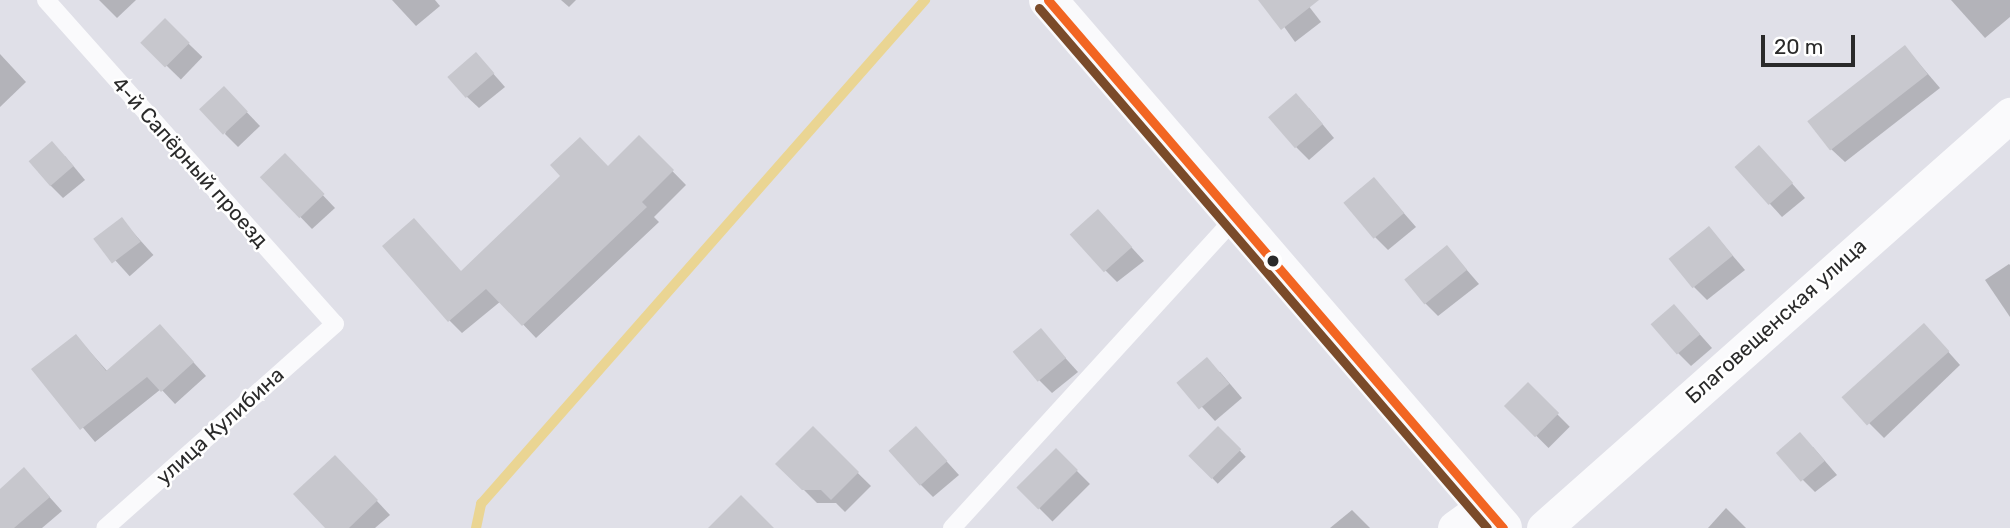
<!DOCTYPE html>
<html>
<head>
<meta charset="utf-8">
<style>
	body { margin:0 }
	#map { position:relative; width:2010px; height:528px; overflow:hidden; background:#e0e0e8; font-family:Rubik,sans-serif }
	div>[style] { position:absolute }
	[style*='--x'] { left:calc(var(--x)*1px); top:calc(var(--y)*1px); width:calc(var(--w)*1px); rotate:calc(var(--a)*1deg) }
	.shadow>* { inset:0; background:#0003; transform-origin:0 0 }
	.stream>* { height:10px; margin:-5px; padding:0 5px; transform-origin:5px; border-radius:5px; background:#ead593 }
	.building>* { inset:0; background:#c7c7cd; transform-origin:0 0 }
	.service>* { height:18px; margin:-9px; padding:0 9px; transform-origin:9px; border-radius:9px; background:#fafafc }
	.minor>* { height:35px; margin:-17.5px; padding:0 17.5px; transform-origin:17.5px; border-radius:17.5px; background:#fafafc }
	.secondary>* { height:38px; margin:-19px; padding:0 19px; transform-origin:19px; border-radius:19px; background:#fafafc }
	.bus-1>* { height:9px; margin:-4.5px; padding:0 4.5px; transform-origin:4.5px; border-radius:4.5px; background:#f26522 }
	.bus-2>* { height:9px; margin:-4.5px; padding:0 4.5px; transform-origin:4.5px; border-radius:4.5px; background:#7a4b2a }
	.dots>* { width:19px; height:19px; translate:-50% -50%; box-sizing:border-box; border:4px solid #fff; border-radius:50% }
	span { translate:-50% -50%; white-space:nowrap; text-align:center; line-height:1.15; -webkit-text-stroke:5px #fff; paint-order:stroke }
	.street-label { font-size:21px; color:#2a2a2a }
	.scale { position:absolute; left:1761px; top:35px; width:94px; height:32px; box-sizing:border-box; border:4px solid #2a2a2a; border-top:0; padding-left:9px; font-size:21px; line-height:24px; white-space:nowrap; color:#2a2a2a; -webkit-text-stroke:5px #fff; paint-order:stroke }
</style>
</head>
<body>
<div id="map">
	<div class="shadow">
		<i style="clip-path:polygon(99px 0,136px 0,117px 18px)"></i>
		<i style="clip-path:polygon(392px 0,435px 0,440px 6px,416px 26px)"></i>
		<i style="clip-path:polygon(561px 0,576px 0,569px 7px)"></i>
		<i style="clip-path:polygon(1265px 0,1304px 0,1321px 22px,1295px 42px)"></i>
		<i style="clip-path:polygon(1951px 0,2010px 0,2010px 17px,1985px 38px)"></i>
		<i style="left:165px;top:21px;width:52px;height:31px;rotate:44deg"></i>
		<i style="clip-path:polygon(1905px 47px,1940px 88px,1845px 162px,1831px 149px)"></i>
		<i style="clip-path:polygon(0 54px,26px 82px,0 107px)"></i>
		<i style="clip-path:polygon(476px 54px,505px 87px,479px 108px,465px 95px)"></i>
		<i style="clip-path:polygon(237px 102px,260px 126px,238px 147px,225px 134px)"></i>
		<i style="clip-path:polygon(1309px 108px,1334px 138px,1309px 160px,1296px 147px)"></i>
		<i style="clip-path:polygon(639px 137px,686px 185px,654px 217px,659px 222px,536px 338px,501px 301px,462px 333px,449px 320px,462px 273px,608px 168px)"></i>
		<i style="clip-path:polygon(65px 156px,85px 180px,63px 198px,50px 185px)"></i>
		<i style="clip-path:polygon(1772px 161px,1805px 198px,1782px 217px,1736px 167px)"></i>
		<i style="clip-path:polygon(298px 169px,335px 208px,312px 229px,262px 177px)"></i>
		<i style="clip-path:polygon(1374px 179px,1416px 227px,1388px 250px,1375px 237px)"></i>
		<i style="left:122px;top:220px;width:47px;height:32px;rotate:48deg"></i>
		<i style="clip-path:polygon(1111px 225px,1144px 261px,1117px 282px,1104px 269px)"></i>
		<i style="clip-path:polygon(1709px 228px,1745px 270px,1707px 300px,1694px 287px)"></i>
		<i style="clip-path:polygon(1447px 247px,1479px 284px,1438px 316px,1425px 303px)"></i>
		<i style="clip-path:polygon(2009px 264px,2010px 265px,2010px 317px,1985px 280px)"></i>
		<i style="clip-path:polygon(1687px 320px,1712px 348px,1691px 366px,1678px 353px)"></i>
		<i style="clip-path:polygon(1041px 331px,1078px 372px,1052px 393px,1039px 380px)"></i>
		<i style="clip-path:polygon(76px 336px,108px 372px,173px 340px,206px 376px,175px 404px,161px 389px,95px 442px,34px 369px)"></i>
		<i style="clip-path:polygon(1937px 339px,1960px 365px,1884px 438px,1845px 399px)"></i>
		<i style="clip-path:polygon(1220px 372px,1242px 398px,1215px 421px,1179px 382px)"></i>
		<i style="left:1528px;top:385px;width:59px;height:30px;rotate:45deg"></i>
		<i style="left:1218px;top:428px;width:40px;height:39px;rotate:46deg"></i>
		<i style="clip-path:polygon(813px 429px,871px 486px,845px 512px,836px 503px,817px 503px,778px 464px)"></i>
		<i style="clip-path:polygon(929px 442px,959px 475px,933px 497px,920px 484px)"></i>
		<i style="clip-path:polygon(1813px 447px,1837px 475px,1815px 492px,1802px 479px)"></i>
		<i style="left:1056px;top:450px;width:48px;height:53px;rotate:45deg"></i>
		<i style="clip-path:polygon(348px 470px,390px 515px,375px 528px,328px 528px)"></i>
		<i style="clip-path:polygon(37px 483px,62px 511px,42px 528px,0 528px,0 491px)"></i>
		<i style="clip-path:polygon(1726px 508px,1746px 528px,1708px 528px)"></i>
		<i style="clip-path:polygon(1352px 510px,1370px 528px,1330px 528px)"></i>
	</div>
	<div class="stream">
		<i style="--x:476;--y:528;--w:25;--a:-78"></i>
		<i style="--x:481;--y:504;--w:672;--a:-48.62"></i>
	</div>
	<div class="building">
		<i style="clip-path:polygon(1258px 0,1319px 0,1281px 30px)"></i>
		<i style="left:165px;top:18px;width:35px;height:35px;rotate:45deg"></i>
		<i style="left:1905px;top:45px;width:37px;height:124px;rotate:52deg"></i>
		<i style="left:476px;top:52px;width:28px;height:38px;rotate:49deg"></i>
		<i style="left:224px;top:86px;width:35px;height:34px;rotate:47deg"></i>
		<i style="left:1296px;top:93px;width:41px;height:37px;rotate:49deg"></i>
		<i style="clip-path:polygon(639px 135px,674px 170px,642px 202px,647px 207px,522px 326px,486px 289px,448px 322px,382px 246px,414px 218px,461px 271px,560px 176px,550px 165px,580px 137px,608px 166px)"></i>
		<i style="left:52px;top:141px;width:33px;height:31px;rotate:49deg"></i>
		<i style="left:1759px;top:145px;width:51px;height:33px;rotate:48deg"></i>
		<i style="left:285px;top:153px;width:57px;height:35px;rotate:46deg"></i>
		<i style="left:1374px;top:177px;width:47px;height:40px;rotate:50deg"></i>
		<i style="left:1098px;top:209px;width:51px;height:38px;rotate:48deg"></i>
		<i style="left:122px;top:217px;width:31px;height:36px;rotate:53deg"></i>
		<i style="left:1709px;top:226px;width:38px;height:52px;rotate:51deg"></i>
		<i style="left:1447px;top:245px;width:32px;height:55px;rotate:51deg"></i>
		<i style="left:1674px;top:304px;width:40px;height:31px;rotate:49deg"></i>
		<i style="left:1924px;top:323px;width:38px;height:111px;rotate:48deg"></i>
		<i style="clip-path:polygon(160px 324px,194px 362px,161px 392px,147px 377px,80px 430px,31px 369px,76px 334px,106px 371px)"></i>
		<i style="left:1041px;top:328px;width:39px;height:37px;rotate:50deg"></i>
		<i style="left:1207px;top:357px;width:35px;height:40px;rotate:50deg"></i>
		<i style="left:1528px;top:382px;width:44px;height:34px;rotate:45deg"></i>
		<i style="clip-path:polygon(813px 426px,859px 472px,831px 500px,821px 490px,802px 490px,775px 464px)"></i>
		<i style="left:916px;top:426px;width:47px;height:37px;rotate:48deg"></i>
		<i style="left:1218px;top:426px;width:33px;height:42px;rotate:45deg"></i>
		<i style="left:1800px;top:432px;width:38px;height:32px;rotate:49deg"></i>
		<i style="left:1056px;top:448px;width:31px;height:56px;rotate:45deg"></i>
		<i style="clip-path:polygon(335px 455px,378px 500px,349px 528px,325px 528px,293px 494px)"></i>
		<i style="clip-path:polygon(24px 467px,50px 497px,14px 528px,0 528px,0 489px)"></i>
		<i style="clip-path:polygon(741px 495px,774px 528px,708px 528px)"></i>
	</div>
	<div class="service">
		<i style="--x:46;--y:0;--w:434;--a:48.3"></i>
		<i style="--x:335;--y:324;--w:307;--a:138.4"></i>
		<i style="--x:952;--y:528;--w:421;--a:-47.6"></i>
	</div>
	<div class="minor">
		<i style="--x:1455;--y:528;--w:37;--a:-36"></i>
		<i style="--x:1544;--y:528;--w:623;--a:-41.55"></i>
	</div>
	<div class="secondary">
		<i style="--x:1048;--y:0;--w:697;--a:49.25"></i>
	</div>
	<div class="bus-1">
		<i style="--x:1048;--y:0;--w:697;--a:49.25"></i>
	</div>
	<div class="bus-2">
		<i style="--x:1039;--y:8;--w:686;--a:49.25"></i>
	</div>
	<div class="dots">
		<i style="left:1273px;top:261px;background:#2a2a2a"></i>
	</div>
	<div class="street-label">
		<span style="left:190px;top:162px;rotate:48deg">4-й Сапёрный проезд</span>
		<span style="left:1776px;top:321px;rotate:-42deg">Благовещенская улица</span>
		<span style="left:220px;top:426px;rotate:-42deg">улица Кулибина</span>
	</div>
	<div class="scale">20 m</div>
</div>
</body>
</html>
